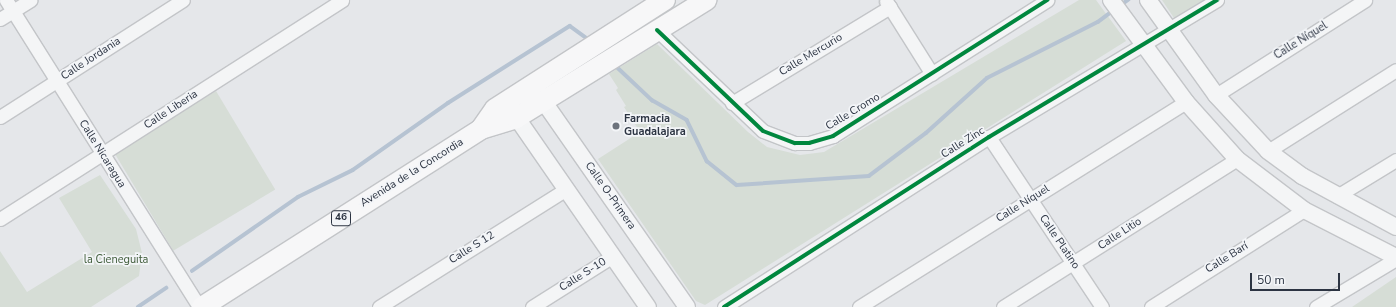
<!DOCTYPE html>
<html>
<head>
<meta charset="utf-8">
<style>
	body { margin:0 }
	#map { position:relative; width:1396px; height:307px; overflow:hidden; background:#e5e7ea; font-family:"Nunito Sans",sans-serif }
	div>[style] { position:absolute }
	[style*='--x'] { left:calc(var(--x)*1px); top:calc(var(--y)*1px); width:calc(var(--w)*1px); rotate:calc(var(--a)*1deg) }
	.green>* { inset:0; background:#d6ddd6; transform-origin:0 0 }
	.stream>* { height:3.5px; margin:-1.75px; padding:0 1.75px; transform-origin:1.75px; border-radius:1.75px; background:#b6c3d2 }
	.roads { filter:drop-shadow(1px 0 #c3c5c8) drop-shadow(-1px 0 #c3c5c8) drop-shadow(0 1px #c3c5c8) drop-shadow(0 -1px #c3c5c8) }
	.minor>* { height:13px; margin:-6.5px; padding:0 6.5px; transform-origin:6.5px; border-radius:6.5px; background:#f4f5f6 }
	.tertiary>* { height:16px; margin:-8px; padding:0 8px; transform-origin:8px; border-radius:8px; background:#f4f5f6 }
	.primary>* { height:20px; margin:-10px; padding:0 10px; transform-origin:10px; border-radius:10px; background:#f7f7f8 }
	.cycleway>* { height:4px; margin:-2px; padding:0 2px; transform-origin:2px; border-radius:2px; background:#00873e }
	.dots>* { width:11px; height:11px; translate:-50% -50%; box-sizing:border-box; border:2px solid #f3f5f8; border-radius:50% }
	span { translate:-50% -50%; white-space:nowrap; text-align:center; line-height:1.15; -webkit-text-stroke:3.5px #f3f5f8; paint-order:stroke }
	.shield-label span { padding:1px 3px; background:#f3f5f8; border:1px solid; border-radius:3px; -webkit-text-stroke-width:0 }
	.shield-label { font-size:10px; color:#2c3442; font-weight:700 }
	.street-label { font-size:11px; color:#2c3442 }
	.poi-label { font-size:11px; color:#2c3442; font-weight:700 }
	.left { translate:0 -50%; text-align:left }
	.park-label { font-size:11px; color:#415d3b }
	.scale { position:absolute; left:1250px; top:273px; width:90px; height:18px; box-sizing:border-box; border:2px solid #2c3442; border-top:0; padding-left:5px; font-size:12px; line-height:14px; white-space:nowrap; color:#2c3442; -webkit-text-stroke:3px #f3f5f8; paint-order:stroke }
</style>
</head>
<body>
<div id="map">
	<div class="green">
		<i style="clip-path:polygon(1079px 0,1096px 0,1126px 41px,705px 305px,696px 301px,598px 159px,640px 132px,624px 107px,626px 106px,616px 90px,618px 88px,609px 74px,657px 44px,748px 132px,767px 147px,800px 155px,824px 152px)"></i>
		<i style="clip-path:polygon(1162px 0,1210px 0,1176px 21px)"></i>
		<i style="left:216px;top:91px;width:115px;height:119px;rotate:59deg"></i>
		<i style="clip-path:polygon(100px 175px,136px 229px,142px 253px,139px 276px,91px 307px,0 307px,0 251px,27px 292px,92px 252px,59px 198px)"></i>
		<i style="clip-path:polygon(1396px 277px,1396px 307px,1352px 307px)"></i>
	</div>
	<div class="stream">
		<i style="--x:1121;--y:5;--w:9;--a:-36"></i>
		<i style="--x:616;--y:66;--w:50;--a:43.4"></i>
		<i style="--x:652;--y:100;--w:40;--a:29.7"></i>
		<i style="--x:687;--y:120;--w:46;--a:64"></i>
		<i style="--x:707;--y:161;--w:38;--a:39"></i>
		<i style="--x:737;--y:185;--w:132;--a:-3.9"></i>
		<i style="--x:869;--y:176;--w:71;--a:-37"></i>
		<i style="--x:926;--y:133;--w:82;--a:-42"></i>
		<i style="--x:987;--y:78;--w:124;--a:-26.8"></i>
		<i style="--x:1098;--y:22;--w:20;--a:-37"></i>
		<i style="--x:192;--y:271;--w:129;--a:-34.9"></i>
		<i style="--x:298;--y:197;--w:61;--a:-26.1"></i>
		<i style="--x:353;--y:170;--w:116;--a:-35.2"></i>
		<i style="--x:448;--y:103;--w:144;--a:-32.3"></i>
		<i style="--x:570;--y:26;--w:19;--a:36"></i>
		<i style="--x:138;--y:307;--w:34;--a:-34"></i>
	</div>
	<div class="roads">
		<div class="minor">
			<i style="--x:6;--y:0;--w:363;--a:57.8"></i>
			<i style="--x:886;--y:1;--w:86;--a:57.8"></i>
			<i style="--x:0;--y:19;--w:36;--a:-32"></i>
			<i style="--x:657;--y:30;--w:146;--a:43.6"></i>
			<i style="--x:763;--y:131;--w:34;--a:21"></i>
			<i style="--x:795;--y:143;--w:14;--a:0"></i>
			<i style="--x:809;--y:143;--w:25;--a:-16"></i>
			<i style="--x:833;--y:136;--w:254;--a:-32.4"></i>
			<i style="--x:1216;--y:95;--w:177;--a:-32.5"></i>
			<i style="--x:732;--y:103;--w:185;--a:-31.3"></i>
			<i style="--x:0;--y:117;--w:217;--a:-32.6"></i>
			<i style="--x:989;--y:137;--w:204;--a:56.4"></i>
			<i style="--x:1268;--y:151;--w:151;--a:-32.3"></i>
			<i style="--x:1337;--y:196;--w:69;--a:-31.4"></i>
			<i style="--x:0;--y:219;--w:406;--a:-32.6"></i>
			<i style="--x:379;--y:307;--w:220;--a:-32.2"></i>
			<i style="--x:532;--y:307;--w:96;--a:-32.2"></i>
			<i style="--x:724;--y:307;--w:315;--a:-32.7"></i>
			<i style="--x:989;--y:137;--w:266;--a:-31"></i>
			<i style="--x:859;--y:307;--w:386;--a:-32.1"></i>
			<i style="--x:1003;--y:307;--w:277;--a:-32.3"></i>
			<i style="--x:1151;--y:307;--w:181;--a:-32.4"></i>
			<i style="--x:1316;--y:307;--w:93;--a:-31"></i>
		</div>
		<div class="tertiary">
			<i style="--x:1111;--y:0;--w:127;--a:53.7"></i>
			<i style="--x:1186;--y:102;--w:76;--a:48.2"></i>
			<i style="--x:1237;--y:159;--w:84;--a:37.3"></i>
			<i style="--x:1304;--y:210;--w:103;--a:27.1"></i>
			<i style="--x:1148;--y:0;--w:117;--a:54.4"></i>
			<i style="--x:1216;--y:95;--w:76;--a:47.1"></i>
			<i style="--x:1268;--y:151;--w:42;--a:36.3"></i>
			<i style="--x:1302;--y:176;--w:107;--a:28.5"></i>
			<i style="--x:537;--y:92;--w:262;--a:55.1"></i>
			<i style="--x:510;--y:108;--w:242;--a:55.3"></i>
		</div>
		<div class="primary">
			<i style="--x:481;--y:129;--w:24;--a:-55"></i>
			<i style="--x:495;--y:109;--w:202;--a:-32.7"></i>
			<i style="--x:202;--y:307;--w:331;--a:-32.5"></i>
			<i style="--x:481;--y:129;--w:37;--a:-17"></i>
			<i style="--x:516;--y:118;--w:224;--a:-31.8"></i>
		</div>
	</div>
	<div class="cycleway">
		<i style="--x:657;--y:30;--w:146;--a:43.6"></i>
		<i style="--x:763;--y:131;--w:34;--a:21"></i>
		<i style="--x:795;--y:143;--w:14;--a:0"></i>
		<i style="--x:809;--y:143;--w:25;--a:-16"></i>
		<i style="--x:833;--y:136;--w:254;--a:-32.4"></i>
		<i style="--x:724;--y:307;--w:315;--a:-32.7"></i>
		<i style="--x:989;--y:137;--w:266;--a:-31"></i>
	</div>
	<div class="dots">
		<i style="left:616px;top:126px;background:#6d737d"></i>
	</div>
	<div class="shield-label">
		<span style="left:341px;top:218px">46</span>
	</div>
	<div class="street-label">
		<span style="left:1301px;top:41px;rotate:-32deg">Calle Níquel</span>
		<span style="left:811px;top:55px;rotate:-31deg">Calle Mercurio</span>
		<span style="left:91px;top:59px;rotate:-33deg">Calle Jordania</span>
		<span style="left:171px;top:110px;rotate:-33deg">Calle Liberia</span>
		<span style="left:853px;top:112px;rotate:-31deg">Calle Cromo</span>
		<span style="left:963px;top:143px;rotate:-32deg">Calle Zinc</span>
		<span style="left:102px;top:154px;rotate:58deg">Calle Nicaragua</span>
		<span style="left:412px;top:173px;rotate:-32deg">Avenida de la Concordia</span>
		<span style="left:610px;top:196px;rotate:55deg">Calle O-Primera</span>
		<span style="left:1023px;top:204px;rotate:-32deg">Calle Níquel</span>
		<span style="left:1120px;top:234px;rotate:-33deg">Calle Litio</span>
		<span style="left:1059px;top:242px;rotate:56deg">Calle Platino</span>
		<span style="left:472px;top:248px;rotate:-32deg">Calle S 12</span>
		<span style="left:1227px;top:258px;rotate:-32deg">Calle Barí</span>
		<span style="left:583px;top:275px;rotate:-32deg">Calle S-10</span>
	</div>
	<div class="poi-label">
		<span class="left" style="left:624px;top:126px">Farmacia<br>Guadalajara</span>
	</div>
	<div class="park-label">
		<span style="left:116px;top:260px">la Cieneguita</span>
	</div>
	<div class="scale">50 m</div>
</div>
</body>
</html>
